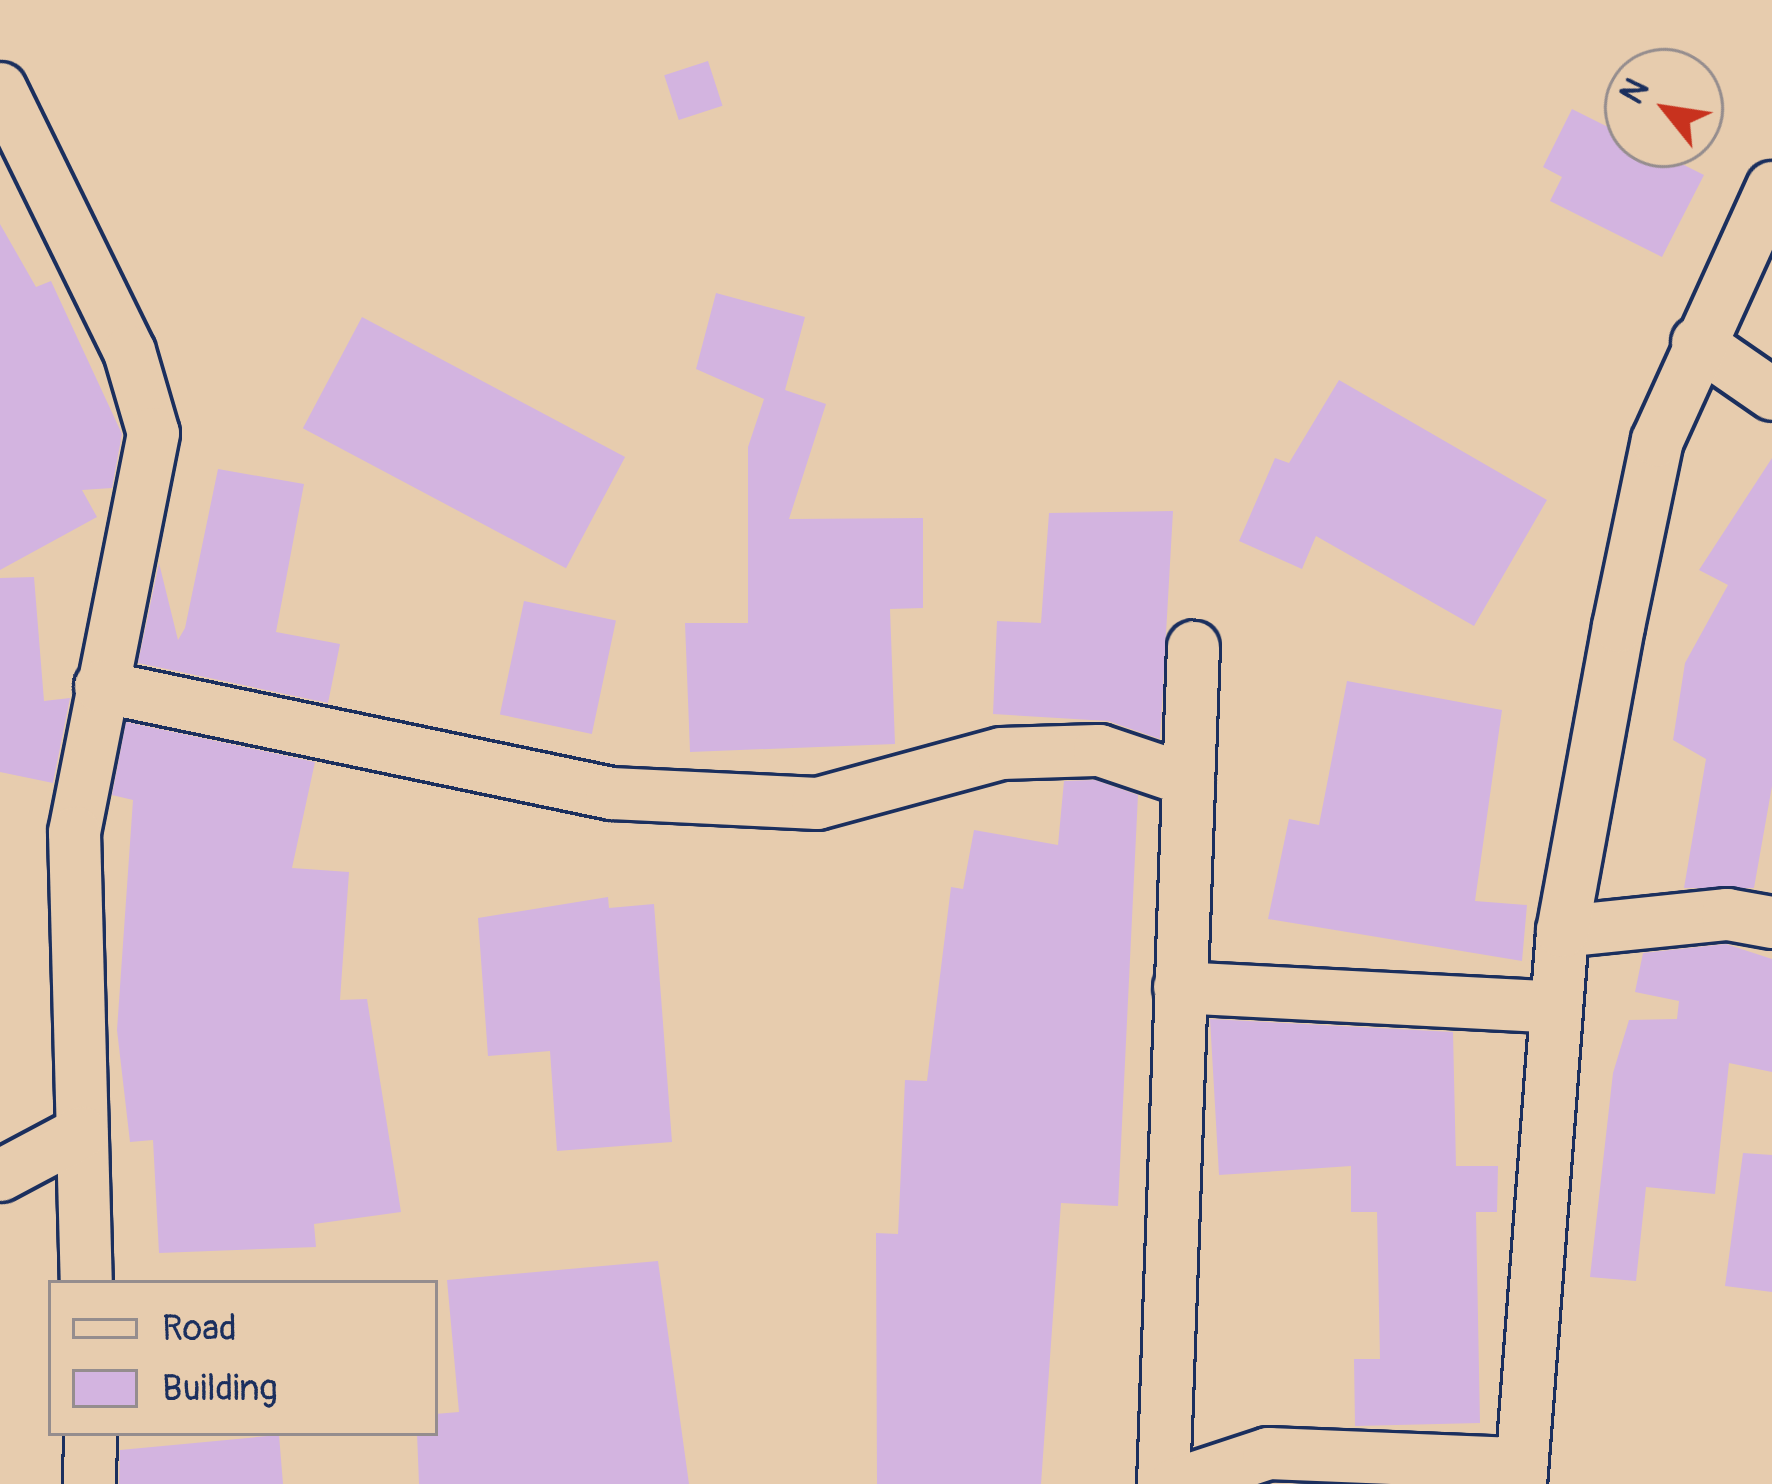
<!DOCTYPE html>
<html>
<head>
<meta charset="utf-8">
<style>
	body { margin:0 }
	#map { position:relative; width:1772px; height:1484px; overflow:hidden; background:#e7ccae; font-family:Pangolin,sans-serif }
	div>[style] { position:absolute }
	[style*='--x'] { left:calc(var(--x)*1px); top:calc(var(--y)*1px); width:calc(var(--w)*1px); rotate:calc(var(--a)*1deg) }
	.building>* { inset:0; background:#d3b4e0; transform-origin:0 0 }
	.roads { filter:drop-shadow(3px 0 #1b2f5e) drop-shadow(-3px 0 #1b2f5e) drop-shadow(0 3px #1b2f5e) drop-shadow(0 -3px #1b2f5e) }
	.street>* { height:51px; margin:-25.5px; padding:0 25.5px; transform-origin:25.5px; border-radius:25.5px; background:#e7ccae }
	span { translate:-50% -50%; white-space:nowrap; text-align:center; line-height:1.15; -webkit-text-stroke:10px #e7ccae; paint-order:stroke }
	.legend { position:absolute; left:48px; top:1280px; width:390px; height:156px; box-sizing:border-box; background:#e7ccae; border:3px solid #958d8e; margin:0; padding:15px 21px; list-style:none; font-size:36px; color:#1b2f5e }
	.legend li { display:flex; align-items:center; gap:24px; height:60px }
	.legend b { width:60px; border:3px solid #958d8e }
	.north { position:absolute; left:1604px; top:48px; width:120px; height:120px; box-sizing:border-box; background:#e7ccae; border:3px solid #958d8e; border-radius:50%; rotate:300deg; font-size:33px; font-weight:700; line-height:48px; text-align:center; color:#1b2f5e }
	.north::after { content:''; display:block; margin:auto; width:42px; height:54px; background:#c8321e; clip-path:polygon(50% 0,100% 100%,50% 72%,0 100%) }
</style>
</head>
<body>
<div id="map">
	<div class="building">
		<i style="left:708px;top:61px;width:47px;height:46px;rotate:72deg"></i>
		<i style="clip-path:polygon(1572px 109px,1704px 175px,1662px 257px,1550px 201px,1562px 177px,1543px 167px)"></i>
		<i style="clip-path:polygon(0 224px,36px 287px,51px 281px,122px 434px,112px 488px,82px 490px,97px 517px,0 570px)"></i>
		<i style="clip-path:polygon(716px 293px,805px 317px,785px 390px,826px 404px,789px 519px,923px 518px,923px 608px,890px 609px,895px 744px,690px 752px,685px 623px,748px 623px,748px 447px,764px 399px,696px 369px)"></i>
		<i style="left:362px;top:317px;width:298px;height:126px;rotate:28deg"></i>
		<i style="clip-path:polygon(1339px 380px,1547px 500px,1474px 626px,1316px 536px,1302px 569px,1239px 541px,1275px 458px,1289px 463px)"></i>
		<i style="clip-path:polygon(1772px 458px,1772px 786px,1754px 888px,1684px 888px,1706px 759px,1673px 740px,1685px 663px,1728px 585px,1699px 570px)"></i>
		<i style="clip-path:polygon(218px 469px,304px 484px,276px 632px,340px 644px,328px 703px,138px 663px,159px 563px,178px 640px,185px 628px)"></i>
		<i style="clip-path:polygon(1173px 511px,1160px 739px,1108px 721px,993px 714px,997px 621px,1041px 623px,1049px 513px)"></i>
		<i style="clip-path:polygon(34px 577px,44px 701px,70px 698px,53px 783px,0 772px,0 578px)"></i>
		<i style="left:524px;top:601px;width:94px;height:116px;rotate:12deg"></i>
		<i style="clip-path:polygon(1347px 681px,1502px 710px,1475px 901px,1527px 905px,1522px 961px,1268px 919px,1289px 819px,1319px 825px)"></i>
		<i style="clip-path:polygon(126px 722px,315px 762px,292px 868px,349px 872px,340px 1000px,367px 999px,401px 1212px,314px 1224px,316px 1247px,159px 1253px,153px 1140px,130px 1142px,117px 1030px,133px 800px,112px 795px)"></i>
		<i style="clip-path:polygon(1095px 780px,1138px 795px,1118px 1206px,1061px 1203px,1041px 1484px,877px 1484px,876px 1233px,898px 1234px,905px 1080px,927px 1081px,951px 887px,963px 889px,974px 830px,1058px 845px,1064px 781px)"></i>
		<i style="clip-path:polygon(608px 897px,609px 908px,654px 904px,672px 1142px,557px 1151px,550px 1051px,488px 1056px,478px 918px)"></i>
		<i style="clip-path:polygon(1726px 944px,1772px 959px,1772px 1072px,1729px 1063px,1715px 1194px,1646px 1187px,1636px 1281px,1590px 1277px,1613px 1073px,1629px 1020px,1677px 1019px,1679px 1001px,1635px 992px,1643px 953px)"></i>
		<i style="clip-path:polygon(1210px 1019px,1453px 1032px,1456px 1166px,1498px 1166px,1497px 1212px,1476px 1212px,1480px 1423px,1355px 1426px,1354px 1359px,1380px 1359px,1377px 1212px,1351px 1212px,1351px 1166px,1219px 1175px)"></i>
		<i style="clip-path:polygon(1743px 1153px,1772px 1155px,1772px 1292px,1725px 1286px)"></i>
		<i style="clip-path:polygon(658px 1261px,689px 1484px,419px 1484px,417px 1433px,435px 1433px,435px 1414px,459px 1412px,447px 1280px)"></i>
		<i style="clip-path:polygon(279px 1435px,283px 1484px,119px 1484px,120px 1450px)"></i>
	</div>
	<div class="roads">
		<div class="street">
			<i style="--x:0;--y:88;--w:293;--a:63.9"></i>
			<i style="--x:129;--y:351;--w:85;--a:73.7"></i>
			<i style="--x:153;--y:433;--w:407;--a:101.2"></i>
			<i style="--x:74;--y:832;--w:451;--a:88.5"></i>
			<i style="--x:1697;--y:342;--w:91;--a:34.7"></i>
			<i style="--x:100;--y:686;--w:522;--a:11.83"></i>
			<i style="--x:611;--y:793;--w:206;--a:2.8"></i>
			<i style="--x:817;--y:803;--w:191;--a:-15.2"></i>
			<i style="--x:1001;--y:753;--w:98;--a:-1.8"></i>
			<i style="--x:1099;--y:750;--w:94;--a:18.6"></i>
			<i style="--x:1562;--y:931;--w:166;--a:-5.9"></i>
			<i style="--x:1727;--y:914;--w:46;--a:10.1"></i>
			<i style="--x:1179;--y:987;--w:377;--a:3"></i>
			<i style="--x:0;--y:1175;--w:92;--a:-28"></i>
			<i style="--x:89;--y:1484;--w:51;--a:-88.9"></i>
			<i style="--x:1163;--y:1484;--w:838;--a:-87.95"></i>
			<i style="--x:1174;--y:1484;--w:99;--a:-18.3"></i>
			<i style="--x:1268;--y:1453;--w:253;--a:2.3"></i>
			<i style="--x:1520;--y:1484;--w:555;--a:-85.66"></i>
			<i style="--x:1562;--y:931;--w:310;--a:-79.6"></i>
			<i style="--x:1618;--y:626;--w:190;--a:-78.2"></i>
			<i style="--x:1657;--y:440;--w:278;--a:-65.6"></i>
		</div>
	</div>
	<ul class="legend">
	<li><b style="height:15px;background:#e7ccae"></b>Road</li>
	<li><b style="height:33px;background:#d3b4e0"></b>Building</li>
	</ul>
	<div class="north">N</div>
</div>
</body>
</html>
